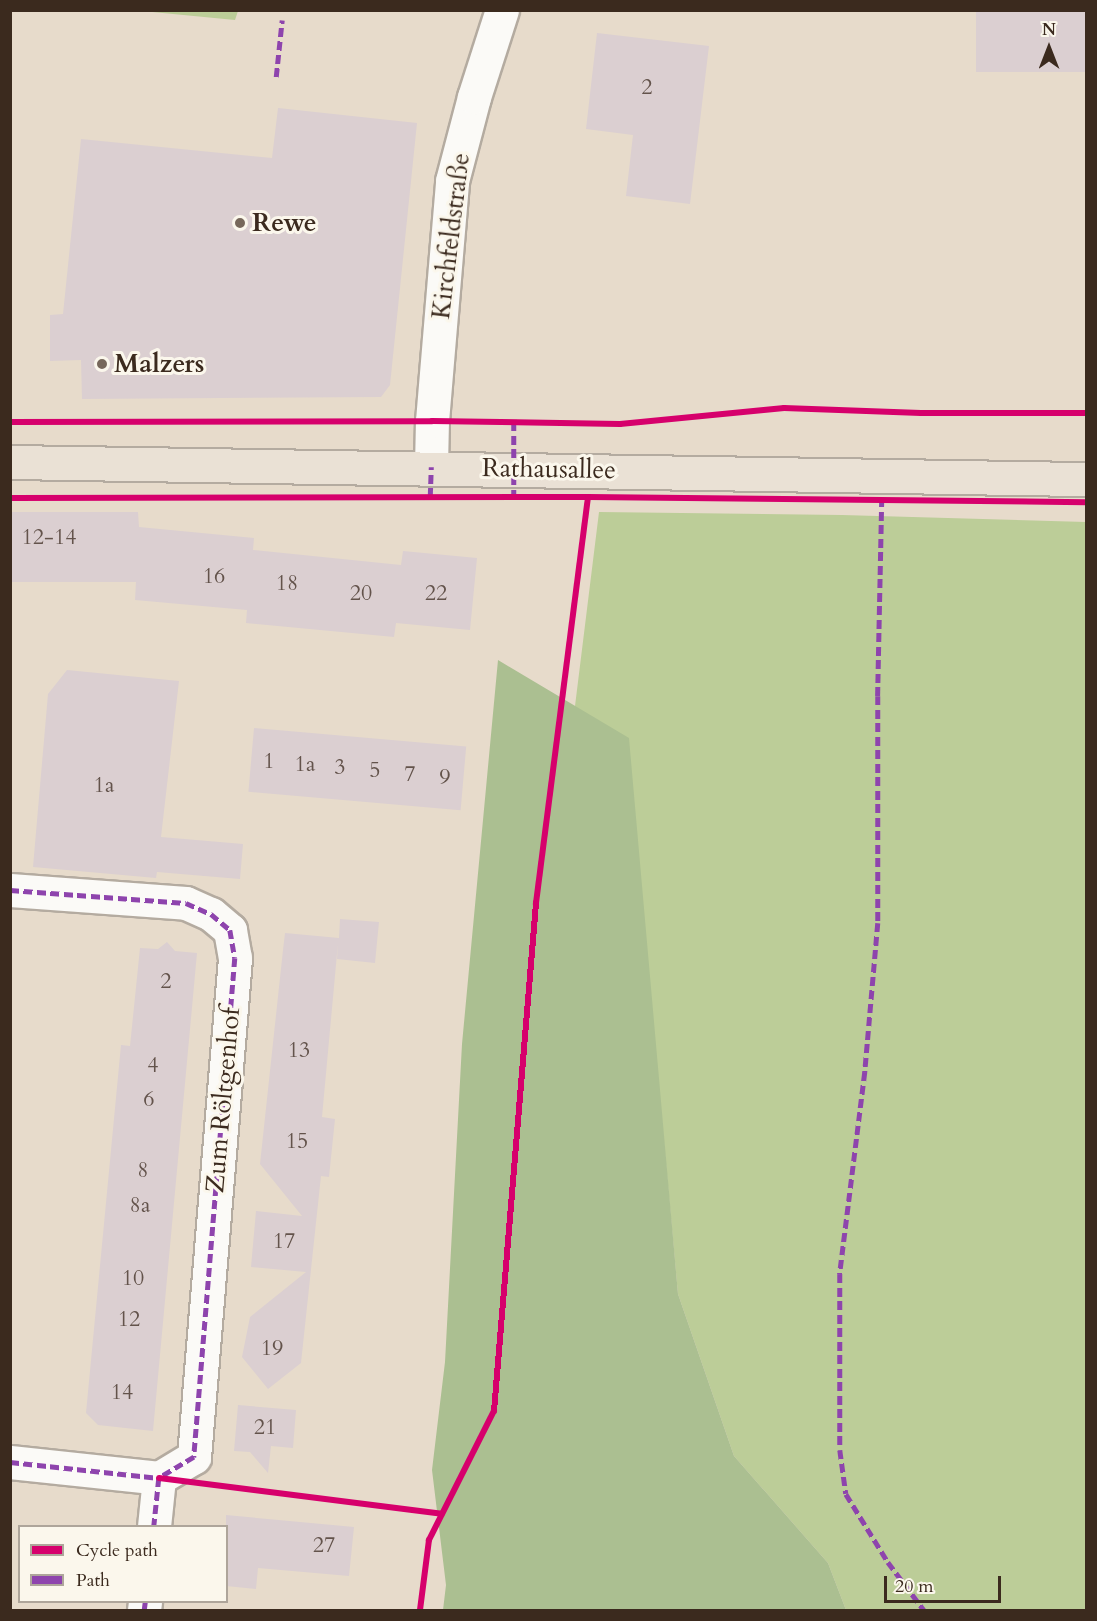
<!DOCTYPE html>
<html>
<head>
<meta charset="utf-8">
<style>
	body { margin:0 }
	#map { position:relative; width:1097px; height:1621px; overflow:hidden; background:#e7dbcb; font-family:Cardo,serif }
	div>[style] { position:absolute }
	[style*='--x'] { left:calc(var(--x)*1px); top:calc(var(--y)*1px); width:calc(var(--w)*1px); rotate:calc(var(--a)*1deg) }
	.green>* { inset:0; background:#bccd98 }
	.forest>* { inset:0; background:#abbf91 }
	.building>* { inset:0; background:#dbcfd1; transform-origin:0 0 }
	.roads { filter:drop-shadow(2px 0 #b4aba0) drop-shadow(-2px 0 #b4aba0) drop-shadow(0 2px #b4aba0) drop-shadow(0 -2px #b4aba0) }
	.minor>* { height:33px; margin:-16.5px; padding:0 16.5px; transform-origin:16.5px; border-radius:16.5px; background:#fbfaf7 }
	.major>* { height:33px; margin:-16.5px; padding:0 16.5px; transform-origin:16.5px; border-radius:16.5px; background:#eae1d5 }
	.quiet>* { height:4.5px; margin-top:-2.25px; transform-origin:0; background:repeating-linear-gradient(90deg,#8e44ad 0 9px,transparent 0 13.5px) }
	.cycleway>* { height:6px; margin:-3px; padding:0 3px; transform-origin:3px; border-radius:3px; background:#d6006c }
	.dots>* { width:16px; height:16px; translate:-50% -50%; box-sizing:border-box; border:3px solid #fbf7ec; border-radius:50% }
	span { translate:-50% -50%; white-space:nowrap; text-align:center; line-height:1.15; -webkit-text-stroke:6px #fbf7ec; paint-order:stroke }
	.number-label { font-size:22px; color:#63534b }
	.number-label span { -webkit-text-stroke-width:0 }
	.poi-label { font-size:26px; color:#3b2a1e; font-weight:700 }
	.left { translate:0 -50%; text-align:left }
	.street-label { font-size:26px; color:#3b2a1e }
	.frame { position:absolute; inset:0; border:12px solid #3b2a1e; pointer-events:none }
	.legend { position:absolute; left:18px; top:1525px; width:210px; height:78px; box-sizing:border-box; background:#fbf7ec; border:2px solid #aea59a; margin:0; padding:8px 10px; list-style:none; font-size:18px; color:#3b2a1e }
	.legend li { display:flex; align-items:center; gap:12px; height:30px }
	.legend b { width:30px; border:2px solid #aea59a }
	.north { position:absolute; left:1019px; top:18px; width:60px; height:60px; -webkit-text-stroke:4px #fbf7ec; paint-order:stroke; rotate:0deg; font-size:16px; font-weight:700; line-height:24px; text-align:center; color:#3b2a1e }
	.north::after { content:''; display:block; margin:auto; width:21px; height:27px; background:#3b2a1e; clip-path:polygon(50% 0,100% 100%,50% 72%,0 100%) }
	.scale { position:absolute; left:884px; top:1576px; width:117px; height:27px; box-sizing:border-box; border:3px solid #3b2a1e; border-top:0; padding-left:8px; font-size:18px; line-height:21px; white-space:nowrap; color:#3b2a1e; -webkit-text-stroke:4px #fbf7ec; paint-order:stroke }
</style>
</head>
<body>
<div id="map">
	<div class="green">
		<i style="clip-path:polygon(142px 11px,238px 10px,238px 11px,235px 20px)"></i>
		<i style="clip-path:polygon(599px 512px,842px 515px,1086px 522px,1086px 1610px,846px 1610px,828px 1563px,734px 1456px,678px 1294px,652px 1012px,575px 706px)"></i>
	</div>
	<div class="forest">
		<i style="clip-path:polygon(498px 660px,629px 738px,678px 1294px,734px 1456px,828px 1563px,846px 1610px,443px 1610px,446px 1585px,432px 1470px,445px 1362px,462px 1044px)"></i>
	</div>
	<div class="building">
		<i style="left:976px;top:10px;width:110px;height:62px"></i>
		<i style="clip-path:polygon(597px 33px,709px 46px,690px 204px,626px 196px,633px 135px,586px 129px)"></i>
		<i style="clip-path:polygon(278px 108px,417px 123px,390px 385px,381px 397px,82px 399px,81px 360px,50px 361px,50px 315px,63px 314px,81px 139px,272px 158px)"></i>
		<i style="clip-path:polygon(10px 512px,138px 512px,139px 527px,254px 538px,253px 550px,401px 565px,403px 551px,477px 558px,470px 630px,396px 623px,394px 637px,246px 623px,247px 610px,135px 600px,136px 582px,10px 582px)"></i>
		<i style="clip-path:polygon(67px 670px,179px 681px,161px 837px,243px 844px,240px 879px,157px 872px,156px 878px,33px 867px,48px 694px)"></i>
		<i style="left:254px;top:728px;width:213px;height:64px;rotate:5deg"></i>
		<i style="clip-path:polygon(340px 919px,379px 922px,375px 963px,337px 959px,338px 943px,322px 1117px,335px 1119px,329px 1177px,321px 1176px,301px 1363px,268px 1389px,242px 1357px,250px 1317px,306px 1272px,251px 1267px,256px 1211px,302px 1216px,260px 1164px,283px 950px,285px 933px,339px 938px)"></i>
		<i style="clip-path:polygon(167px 942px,175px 951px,197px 953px,153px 1431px,98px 1425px,86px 1413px,121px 1045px,130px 1046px,140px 948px,158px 949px)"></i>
		<i style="clip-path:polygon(238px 1405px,296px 1410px,293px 1448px,271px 1446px,268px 1473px,250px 1452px,234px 1451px)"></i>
		<i style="clip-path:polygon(226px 1515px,354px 1527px,349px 1576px,258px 1568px,256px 1589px,226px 1586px)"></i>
	</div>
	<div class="roads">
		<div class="minor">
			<i style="--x:431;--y:467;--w:46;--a:-88.8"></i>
			<i style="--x:432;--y:421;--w:241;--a:-85.2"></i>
			<i style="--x:452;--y:181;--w:87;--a:-75.3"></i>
			<i style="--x:474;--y:97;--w:91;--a:-72.2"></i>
			<i style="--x:10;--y:890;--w:176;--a:4.2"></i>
			<i style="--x:186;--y:903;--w:27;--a:24"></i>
			<i style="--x:211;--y:914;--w:25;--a:40"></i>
			<i style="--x:230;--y:930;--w:28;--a:80"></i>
			<i style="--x:235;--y:958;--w:501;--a:94.7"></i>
			<i style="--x:194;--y:1457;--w:41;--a:149"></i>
			<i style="--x:159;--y:1478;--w:48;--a:95.9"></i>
			<i style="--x:10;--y:1462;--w:150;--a:6.1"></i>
			<i style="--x:144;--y:1610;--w:8;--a:-83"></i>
		</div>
		<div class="major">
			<i style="--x:10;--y:462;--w:1076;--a:0.91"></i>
		</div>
	</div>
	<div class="quiet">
		<i style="--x:276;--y:77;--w:57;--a:-84"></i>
		<i style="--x:514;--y:422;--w:75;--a:90"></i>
		<i style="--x:430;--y:497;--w:30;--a:-88"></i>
		<i style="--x:882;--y:498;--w:198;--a:91.2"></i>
		<i style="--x:878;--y:696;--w:227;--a:90"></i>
		<i style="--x:878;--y:923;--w:150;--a:95"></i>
		<i style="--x:865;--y:1072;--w:204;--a:97.1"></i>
		<i style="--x:840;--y:1274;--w:176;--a:90"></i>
		<i style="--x:840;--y:1450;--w:44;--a:82.2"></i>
		<i style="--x:846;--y:1494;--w:80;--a:58.3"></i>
		<i style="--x:888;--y:1562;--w:60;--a:53.1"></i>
		<i style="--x:10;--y:890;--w:176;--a:4.2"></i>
		<i style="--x:186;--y:903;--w:27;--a:24"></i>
		<i style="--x:211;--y:914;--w:25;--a:40"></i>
		<i style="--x:230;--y:930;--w:28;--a:80"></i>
		<i style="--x:235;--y:958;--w:501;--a:94.7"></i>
		<i style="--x:194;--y:1457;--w:41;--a:149"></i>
		<i style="--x:159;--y:1478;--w:48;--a:95.9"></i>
		<i style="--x:10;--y:1462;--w:150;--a:6.1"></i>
		<i style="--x:144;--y:1610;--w:8;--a:-83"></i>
	</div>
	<div class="cycleway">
		<i style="--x:10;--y:422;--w:422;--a:-0.1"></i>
		<i style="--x:432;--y:421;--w:188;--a:0.9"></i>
		<i style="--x:620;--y:424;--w:165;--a:-5.6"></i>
		<i style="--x:784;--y:408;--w:137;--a:2.1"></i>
		<i style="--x:921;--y:413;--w:165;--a:0"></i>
		<i style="--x:10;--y:498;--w:578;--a:-0.1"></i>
		<i style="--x:588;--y:497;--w:498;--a:0.6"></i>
		<i style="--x:159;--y:1478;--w:285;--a:7.2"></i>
		<i style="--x:420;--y:1610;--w:71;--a:-82.7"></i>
		<i style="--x:429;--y:1540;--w:144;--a:-63.3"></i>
		<i style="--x:494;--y:1411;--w:510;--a:-85.27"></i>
		<i style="--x:536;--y:903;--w:409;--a:-82.7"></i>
	</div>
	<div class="dots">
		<i style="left:240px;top:223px;background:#77685b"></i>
		<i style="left:102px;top:364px;background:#77685b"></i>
	</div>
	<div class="number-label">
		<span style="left:647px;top:88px">2</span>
		<span style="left:49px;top:538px">12-14</span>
		<span style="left:214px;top:577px">16</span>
		<span style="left:287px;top:584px">18</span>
		<span style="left:361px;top:594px">20</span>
		<span style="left:436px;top:594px">22</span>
		<span style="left:269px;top:762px">1</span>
		<span style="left:305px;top:765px">1a</span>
		<span style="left:340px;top:768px">3</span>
		<span style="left:375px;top:771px">5</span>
		<span style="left:410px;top:775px">7</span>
		<span style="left:445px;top:778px">9</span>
		<span style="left:104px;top:786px">1a</span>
		<span style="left:166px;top:982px">2</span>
		<span style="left:299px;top:1051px">13</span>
		<span style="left:153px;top:1066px">4</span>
		<span style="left:149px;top:1100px">6</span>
		<span style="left:297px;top:1142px">15</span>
		<span style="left:143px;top:1171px">8</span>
		<span style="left:140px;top:1206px">8a</span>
		<span style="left:284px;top:1242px">17</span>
		<span style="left:133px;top:1279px">10</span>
		<span style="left:129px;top:1320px">12</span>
		<span style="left:272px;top:1349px">19</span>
		<span style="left:122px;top:1393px">14</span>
		<span style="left:265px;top:1428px">21</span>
		<span style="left:324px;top:1546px">27</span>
	</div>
	<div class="poi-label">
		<span class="left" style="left:252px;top:223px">Rewe</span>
		<span class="left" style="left:114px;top:364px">Malzers</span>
	</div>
	<div class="street-label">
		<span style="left:451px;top:236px;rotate:-83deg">Kirchfeldstraße</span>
		<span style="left:549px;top:469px;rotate:1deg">Rathausallee</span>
		<span style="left:223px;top:1100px;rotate:-85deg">Zum Röltgenhof</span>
	</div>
	<div class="frame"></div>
	<ul class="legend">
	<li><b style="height:8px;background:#d6006c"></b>Cycle path</li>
	<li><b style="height:8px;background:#8e44ad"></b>Path</li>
	</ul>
	<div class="north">N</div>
	<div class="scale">20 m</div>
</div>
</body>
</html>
